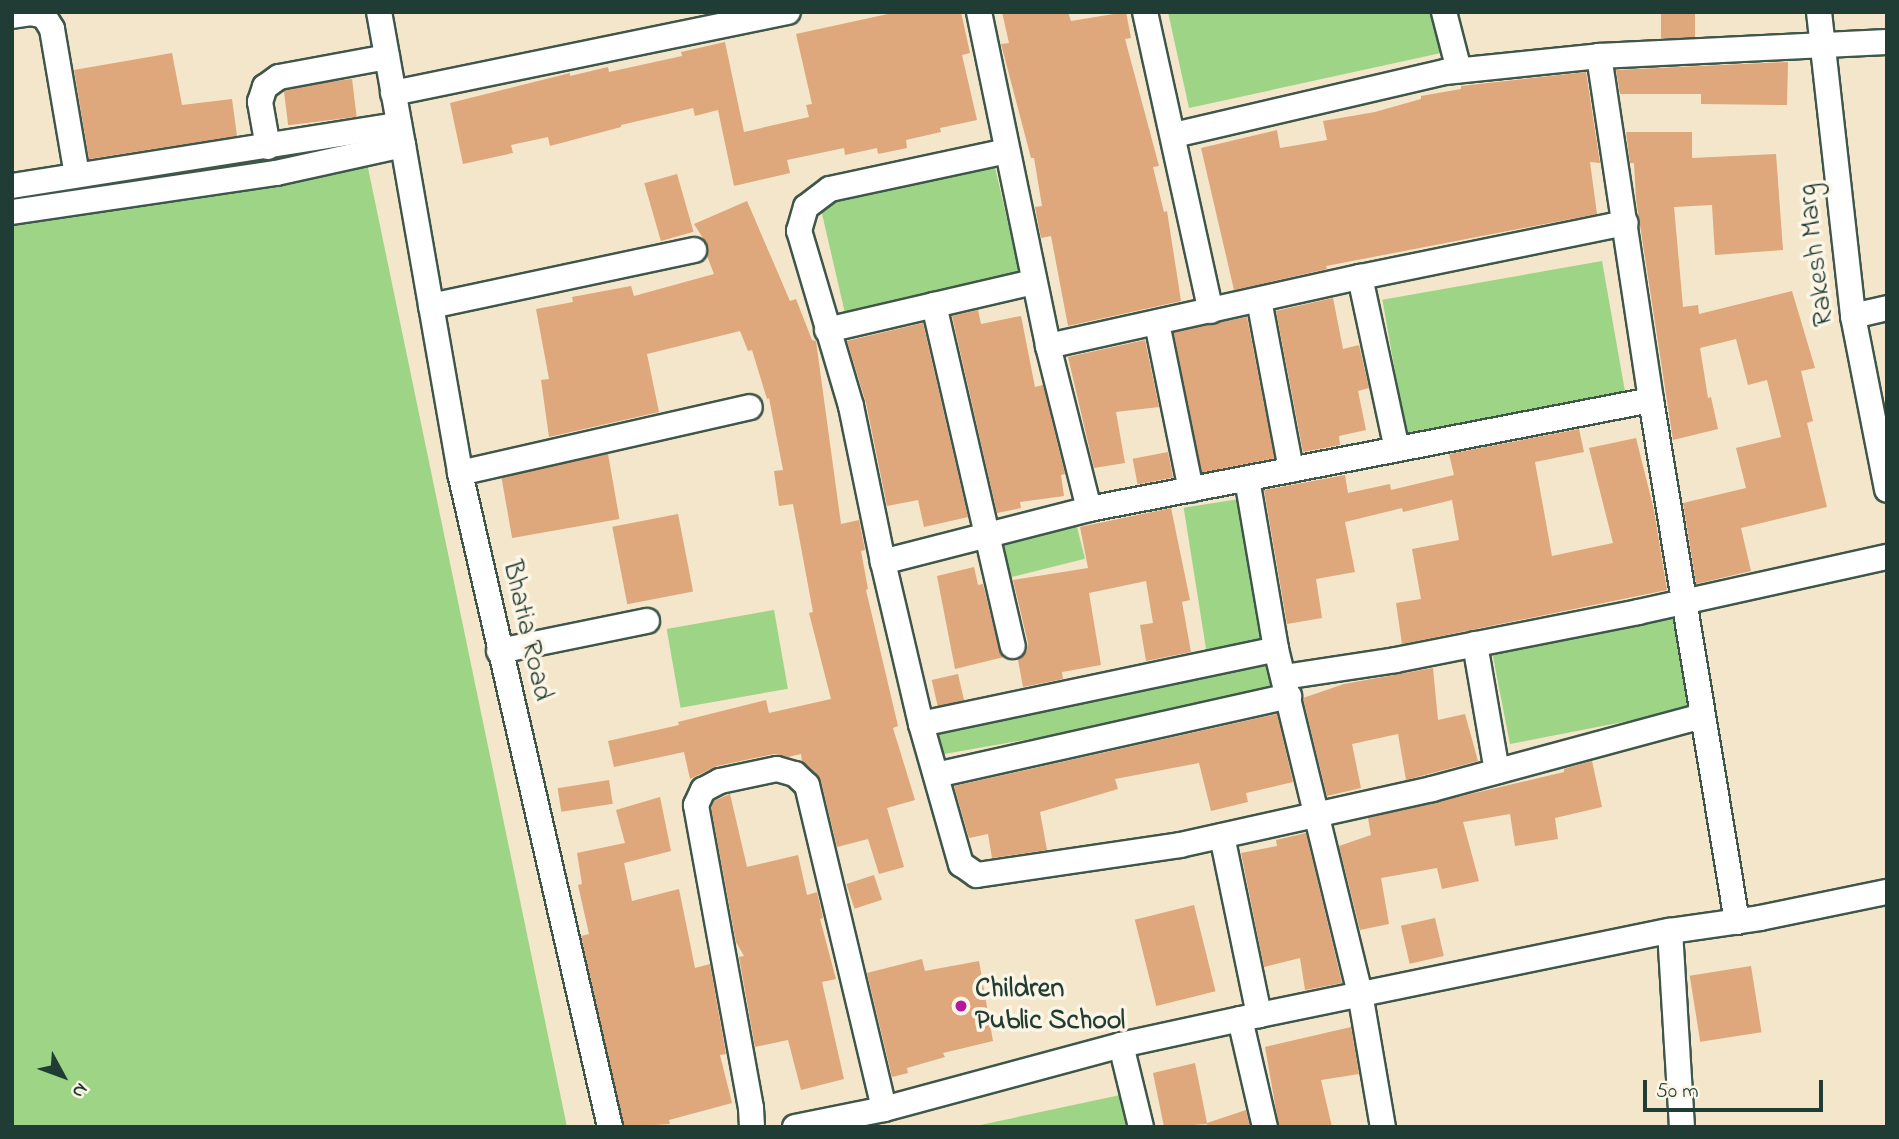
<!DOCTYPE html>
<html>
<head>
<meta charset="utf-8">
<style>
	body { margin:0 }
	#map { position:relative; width:1899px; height:1139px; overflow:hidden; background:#f3e6ca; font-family:"Indie Flower",sans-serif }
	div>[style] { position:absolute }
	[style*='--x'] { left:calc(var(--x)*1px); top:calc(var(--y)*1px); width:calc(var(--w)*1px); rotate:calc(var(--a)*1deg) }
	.green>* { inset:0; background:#9dd486; transform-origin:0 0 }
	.building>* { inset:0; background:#dea77c; transform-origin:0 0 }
	.roads { filter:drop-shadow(2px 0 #3f564a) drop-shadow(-2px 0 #3f564a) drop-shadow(0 2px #3f564a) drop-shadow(0 -2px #3f564a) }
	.minor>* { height:24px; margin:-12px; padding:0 12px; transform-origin:12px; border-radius:12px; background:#fff }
	.dots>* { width:19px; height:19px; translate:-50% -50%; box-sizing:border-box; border:4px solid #fcf5e5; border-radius:50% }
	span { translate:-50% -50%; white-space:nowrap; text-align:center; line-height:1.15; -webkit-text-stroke:7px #fcf5e5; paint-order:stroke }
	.street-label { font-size:28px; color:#1f3d34 }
	.poi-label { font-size:28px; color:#1f3d34; font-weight:700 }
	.left { translate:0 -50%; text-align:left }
	.frame { position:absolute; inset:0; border:14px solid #1f3d34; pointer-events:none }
	.north { position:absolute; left:28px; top:1041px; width:70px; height:70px; -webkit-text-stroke:5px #fcf5e5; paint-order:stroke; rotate:131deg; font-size:19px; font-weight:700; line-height:28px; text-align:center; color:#1f3d34 }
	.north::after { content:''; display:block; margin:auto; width:24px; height:32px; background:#1f3d34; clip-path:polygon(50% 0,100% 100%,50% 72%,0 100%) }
	.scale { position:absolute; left:1643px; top:1080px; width:180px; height:32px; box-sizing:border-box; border:4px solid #1f3d34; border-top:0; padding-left:9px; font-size:21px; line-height:24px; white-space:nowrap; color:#1f3d34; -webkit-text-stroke:5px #fcf5e5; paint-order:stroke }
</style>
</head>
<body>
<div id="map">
	<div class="green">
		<i style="clip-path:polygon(1168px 12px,1432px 12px,1441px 53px,1189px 108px)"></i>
		<i style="clip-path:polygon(367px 163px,567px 1127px,12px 1127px,12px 221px)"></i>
		<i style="left:994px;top:163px;width:113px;height:179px;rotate:77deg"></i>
		<i style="left:1602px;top:261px;width:137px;height:223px;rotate:80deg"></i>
		<i style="left:1239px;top:499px;width:148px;height:56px;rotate:81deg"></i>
		<i style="left:1075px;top:519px;width:41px;height:85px;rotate:76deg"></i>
		<i style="left:774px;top:610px;width:80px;height:109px;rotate:80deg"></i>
		<i style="left:1676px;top:618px;width:92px;height:187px;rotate:79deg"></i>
		<i style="left:1270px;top:656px;width:40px;height:345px;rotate:80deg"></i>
		<i style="clip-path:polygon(1125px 1094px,1132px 1127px,971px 1127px)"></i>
	</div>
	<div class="building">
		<i style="clip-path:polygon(897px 12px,961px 12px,970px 53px,962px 55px,977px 120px,940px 128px,941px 132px,906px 140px,907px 148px,878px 154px,877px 148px,845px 155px,844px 148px,787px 160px,790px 173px,734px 186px,718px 110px,695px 116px,693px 108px,621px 125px,621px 127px,550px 146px,548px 137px,511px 145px,513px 153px,463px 164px,450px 103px,570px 73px,570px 76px,608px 67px,609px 72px,682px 56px,681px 52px,725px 42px,744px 132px,809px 117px,806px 105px,812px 104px,796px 34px)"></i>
		<i style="clip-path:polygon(1002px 12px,1068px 12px,1071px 21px,1126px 12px,1131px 38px,1125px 39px,1159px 166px,1153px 167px,1164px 212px,1167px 211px,1181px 301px,1068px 326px,1051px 236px,1041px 238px,1035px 207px,1042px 206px,1034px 158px,1031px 158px,1001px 44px,1009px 43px)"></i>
		<i style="left:1661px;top:12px;width:34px;height:26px"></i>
		<i style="clip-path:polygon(172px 53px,182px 105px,232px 99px,237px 136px,89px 159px,74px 70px)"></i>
		<i style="clip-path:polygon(1788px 62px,1787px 105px,1701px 104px,1701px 94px,1620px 94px,1616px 70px)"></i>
		<i style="clip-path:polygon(1586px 72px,1600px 163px,1590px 162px,1597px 214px,1326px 266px,1327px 269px,1234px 290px,1201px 148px,1277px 130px,1280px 148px,1327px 140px,1323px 121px,1375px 112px,1421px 99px,1421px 96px,1461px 89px,1461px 86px)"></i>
		<i style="left:352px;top:79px;width:38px;height:69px;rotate:83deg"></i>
		<i style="clip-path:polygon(1626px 132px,1692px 132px,1692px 158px,1776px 154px,1783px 250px,1715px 255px,1712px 205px,1674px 207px,1683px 307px,1698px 305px,1699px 314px,1792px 291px,1815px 368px,1801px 371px,1813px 421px,1807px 423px,1827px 507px,1741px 528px,1751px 571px,1696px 584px,1683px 503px,1746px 488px,1736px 448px,1781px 437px,1767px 380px,1748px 385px,1736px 339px,1700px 348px,1708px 398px,1711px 397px,1718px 429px,1673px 440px,1636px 199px,1634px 163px,1630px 163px)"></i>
		<i style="left:677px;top:174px;width:60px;height:34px;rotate:74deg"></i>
		<i style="clip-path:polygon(747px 201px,790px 301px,796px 299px,812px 340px,816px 341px,841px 524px,859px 520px,865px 550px,861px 551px,868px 589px,866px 590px,898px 726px,893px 728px,915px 800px,887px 808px,904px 867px,879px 874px,868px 839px,837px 847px,821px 781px,802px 761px,801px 754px,788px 757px,774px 754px,717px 766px,690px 779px,684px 752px,614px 767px,608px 741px,679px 725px,678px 722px,766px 700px,769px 713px,831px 699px,809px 613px,813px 612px,793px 504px,779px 506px,774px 471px,783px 470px,769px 398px,767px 399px,752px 350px,748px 351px,740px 331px,647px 354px,659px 412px,549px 437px,541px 380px,549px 379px,536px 309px,573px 302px,572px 297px,631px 286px,634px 296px,714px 274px,707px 256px,708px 246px,694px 224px)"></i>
		<i style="clip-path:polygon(1333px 298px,1343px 349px,1359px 345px,1369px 388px,1358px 391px,1366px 430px,1339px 436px,1340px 445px,1303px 452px,1276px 311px)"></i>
		<i style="clip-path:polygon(978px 310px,981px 324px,1021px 316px,1035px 387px,1043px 385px,1065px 474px,1061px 475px,1064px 496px,1020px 502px,1021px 508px,997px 513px,952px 316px)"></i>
		<i style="left:1247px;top:317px;width:144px;height:75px;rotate:79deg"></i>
		<i style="clip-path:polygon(923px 323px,968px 517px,924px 527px,918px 500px,887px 506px,866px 403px,847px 341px)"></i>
		<i style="clip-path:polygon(1145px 340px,1159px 407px,1116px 412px,1125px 463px,1094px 468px,1068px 357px)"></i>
		<i style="clip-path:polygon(1579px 429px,1584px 452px,1535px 462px,1552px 556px,1613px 543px,1589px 448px,1636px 438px,1654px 510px,1667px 590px,1402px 644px,1396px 603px,1421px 599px,1412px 549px,1459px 540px,1452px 500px,1403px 512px,1402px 508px,1345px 522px,1355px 572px,1316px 579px,1322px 618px,1287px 624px,1264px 490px,1345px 475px,1348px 493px,1390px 484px,1391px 490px,1454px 475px,1449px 454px)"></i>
		<i style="left:1168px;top:452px;width:26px;height:36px;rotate:79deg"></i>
		<i style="left:608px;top:454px;width:66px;height:109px;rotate:80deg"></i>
		<i style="clip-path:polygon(1171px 508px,1190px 600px,1182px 602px,1191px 652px,1146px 661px,1140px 625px,1153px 623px,1146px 581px,1089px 593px,1101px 665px,1062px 672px,1063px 679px,1023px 687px,1018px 660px,1027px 651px,1028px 643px,1013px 580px,1088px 568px,1080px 527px)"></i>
		<i style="left:678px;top:514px;width:79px;height:67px;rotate:79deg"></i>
		<i style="clip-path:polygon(974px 567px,978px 585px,983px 584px,999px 649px,1004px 657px,955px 669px,937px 576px)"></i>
		<i style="clip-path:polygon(1433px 668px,1438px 720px,1465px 714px,1478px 761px,1406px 780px,1398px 734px,1352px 744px,1361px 788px,1327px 796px,1303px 698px,1344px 684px)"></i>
		<i style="left:958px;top:674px;width:27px;height:27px;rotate:77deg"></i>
		<i style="clip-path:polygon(1277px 714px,1293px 782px,1246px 793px,1248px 802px,1211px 811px,1199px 763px,1115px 779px,1118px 789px,1040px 812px,1047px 850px,992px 858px,988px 834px,969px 838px,954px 786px)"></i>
		<i style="clip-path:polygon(1592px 761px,1602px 807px,1555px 818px,1558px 839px,1515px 846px,1510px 814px,1463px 822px,1479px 881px,1442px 889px,1437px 868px,1381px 878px,1389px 924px,1360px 930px,1339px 846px,1371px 835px,1368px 818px,1564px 772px,1564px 769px)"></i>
		<i style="left:609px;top:780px;width:24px;height:52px;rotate:81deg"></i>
		<i style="clip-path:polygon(730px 794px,747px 867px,798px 855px,807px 895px,817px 892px,823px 918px,820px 919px,836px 979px,822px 982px,844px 1079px,801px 1090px,788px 1040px,755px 1047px,739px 957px,744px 956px,736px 942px,711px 807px,714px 801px)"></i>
		<i style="clip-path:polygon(660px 797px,671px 851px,624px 863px,632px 901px,679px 889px,695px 968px,710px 964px,726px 1054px,720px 1055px,732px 1103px,669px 1120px,670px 1124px,624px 1127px,581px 936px,589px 934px,578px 885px,582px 884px,577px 853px,625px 843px,616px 810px)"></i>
		<i style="clip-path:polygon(1306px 833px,1342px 983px,1305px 990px,1300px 958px,1264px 967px,1241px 853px,1277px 846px,1276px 840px)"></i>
		<i style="left:874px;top:875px;width:26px;height:29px;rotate:72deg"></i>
		<i style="left:1194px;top:905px;width:89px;height:61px;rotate:76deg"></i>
		<i style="left:1435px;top:918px;width:39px;height:35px;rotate:77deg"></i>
		<i style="clip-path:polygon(922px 959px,925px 971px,979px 961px,993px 1041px,943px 1053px,945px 1057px,907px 1068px,908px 1073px,892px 1077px,867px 973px)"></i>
		<i style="left:1751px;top:966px;width:67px;height:62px;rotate:81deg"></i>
		<i style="clip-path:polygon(1351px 1027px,1359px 1074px,1321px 1080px,1332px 1127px,1279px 1127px,1265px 1047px)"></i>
		<i style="clip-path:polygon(1195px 1063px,1207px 1123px,1246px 1110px,1250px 1127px,1208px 1127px,1207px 1124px,1164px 1127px,1153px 1073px)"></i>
	</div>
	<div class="roads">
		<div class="minor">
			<i style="--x:979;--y:12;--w:341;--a:78.3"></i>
			<i style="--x:1145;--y:12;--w:306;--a:77.6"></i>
			<i style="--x:1444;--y:12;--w:60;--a:75.5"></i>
			<i style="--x:1819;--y:12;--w:306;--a:83.6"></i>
			<i style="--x:1853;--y:316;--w:177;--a:78.9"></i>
			<i style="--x:12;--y:16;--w:19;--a:-9"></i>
			<i style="--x:31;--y:13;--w:13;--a:13"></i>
			<i style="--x:44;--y:16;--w:15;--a:58"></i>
			<i style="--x:52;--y:29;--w:148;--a:80.3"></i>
			<i style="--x:1599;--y:56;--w:348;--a:81.4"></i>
			<i style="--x:1651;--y:400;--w:572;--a:169.02"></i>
			<i style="--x:1089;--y:509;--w:213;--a:165.6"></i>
			<i style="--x:883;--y:562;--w:166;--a:76.8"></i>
			<i style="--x:921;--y:724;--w:146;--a:74.1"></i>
			<i style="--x:961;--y:864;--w:19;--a:35"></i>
			<i style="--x:977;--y:875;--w:205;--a:-8.4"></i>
			<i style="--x:1180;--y:845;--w:258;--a:-12.5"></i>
			<i style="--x:1432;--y:789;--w:280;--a:-15.1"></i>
			<i style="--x:393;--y:93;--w:403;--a:-11.6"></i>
			<i style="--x:1174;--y:135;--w:278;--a:-13.1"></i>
			<i style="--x:1445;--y:72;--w:155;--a:-5.9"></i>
			<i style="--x:1599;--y:56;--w:288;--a:-2.8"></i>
			<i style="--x:403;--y:145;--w:333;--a:80.1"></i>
			<i style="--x:460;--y:473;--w:671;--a:77.08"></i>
			<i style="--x:268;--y:147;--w:46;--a:-100.1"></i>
			<i style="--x:260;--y:102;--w:16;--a:-72"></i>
			<i style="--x:265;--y:87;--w:17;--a:-36"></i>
			<i style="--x:279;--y:77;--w:110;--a:-10.5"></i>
			<i style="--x:12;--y:186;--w:392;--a:-9"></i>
			<i style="--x:12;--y:212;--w:267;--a:-8.4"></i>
			<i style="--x:276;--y:173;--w:130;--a:-12.4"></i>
			<i style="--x:403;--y:145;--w:135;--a:-100.2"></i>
			<i style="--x:1360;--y:277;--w:176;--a:77.9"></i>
			<i style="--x:1259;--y:300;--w:173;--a:79.3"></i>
			<i style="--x:934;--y:305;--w:350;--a:77"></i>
			<i style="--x:431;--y:306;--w:269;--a:-12"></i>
			<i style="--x:1853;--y:316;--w:35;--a:-13"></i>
			<i style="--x:1157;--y:323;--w:170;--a:78.5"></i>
			<i style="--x:827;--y:330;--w:212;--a:-13.1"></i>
			<i style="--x:1651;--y:400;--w:529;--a:80.64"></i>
			<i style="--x:460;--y:473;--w:297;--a:-12.8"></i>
			<i style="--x:1247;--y:479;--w:172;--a:80.3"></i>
			<i style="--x:1276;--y:649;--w:354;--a:76.3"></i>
			<i style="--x:1360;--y:993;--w:136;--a:80.3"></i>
			<i style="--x:1089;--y:509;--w:168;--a:-104.1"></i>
			<i style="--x:1048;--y:346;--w:320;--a:-12.5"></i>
			<i style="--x:1360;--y:277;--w:271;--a:-11.5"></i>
			<i style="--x:883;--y:562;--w:159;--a:-101.6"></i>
			<i style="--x:851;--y:406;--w:183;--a:-106.5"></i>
			<i style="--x:799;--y:231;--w:25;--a:-74"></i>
			<i style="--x:806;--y:207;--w:30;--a:-37"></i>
			<i style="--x:830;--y:189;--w:181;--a:-12.1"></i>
			<i style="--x:1475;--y:644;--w:129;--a:80.2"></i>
			<i style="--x:499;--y:651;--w:151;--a:-11.5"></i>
			<i style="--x:1284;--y:677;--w:113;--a:-8.6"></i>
			<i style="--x:1396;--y:660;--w:247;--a:-11.2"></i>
			<i style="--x:1638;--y:612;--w:255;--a:-12.5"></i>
			<i style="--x:921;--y:724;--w:363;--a:-11.9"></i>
			<i style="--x:936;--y:775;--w:362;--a:-12.6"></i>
			<i style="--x:1222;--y:836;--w:183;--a:78.3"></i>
			<i style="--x:1670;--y:931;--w:196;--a:86.5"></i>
			<i style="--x:1240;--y:1019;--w:111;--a:77"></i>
			<i style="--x:1121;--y:1045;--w:84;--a:76.3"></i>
			<i style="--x:752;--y:1127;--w:19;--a:-93"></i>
			<i style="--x:751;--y:1108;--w:308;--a:-100.3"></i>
			<i style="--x:696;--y:805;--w:17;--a:-65"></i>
			<i style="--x:703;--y:790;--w:19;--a:-28"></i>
			<i style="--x:720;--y:781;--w:58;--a:-11.9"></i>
			<i style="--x:777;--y:769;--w:19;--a:16"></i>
			<i style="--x:795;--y:774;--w:16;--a:43"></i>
			<i style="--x:807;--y:785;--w:333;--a:76.6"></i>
			<i style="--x:795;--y:1127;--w:91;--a:-11.4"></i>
			<i style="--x:884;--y:1109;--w:245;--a:-15.1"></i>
			<i style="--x:1121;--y:1045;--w:141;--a:-12.3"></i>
			<i style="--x:1259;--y:1015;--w:419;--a:-11.6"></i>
			<i style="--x:1670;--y:931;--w:91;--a:-8.2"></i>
			<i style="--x:1760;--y:918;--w:130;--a:-11.6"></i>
		</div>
	</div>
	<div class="dots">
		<i style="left:961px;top:1006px;background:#b5179e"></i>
	</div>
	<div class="street-label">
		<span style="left:1817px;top:255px;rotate:-97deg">Rakesh Marg</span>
		<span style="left:526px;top:631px;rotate:77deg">Bhatia Road</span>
	</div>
	<div class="poi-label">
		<span class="left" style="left:975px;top:1006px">Children<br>Public School</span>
	</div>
	<div class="frame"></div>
	<div class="north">N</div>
	<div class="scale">50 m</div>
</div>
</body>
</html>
